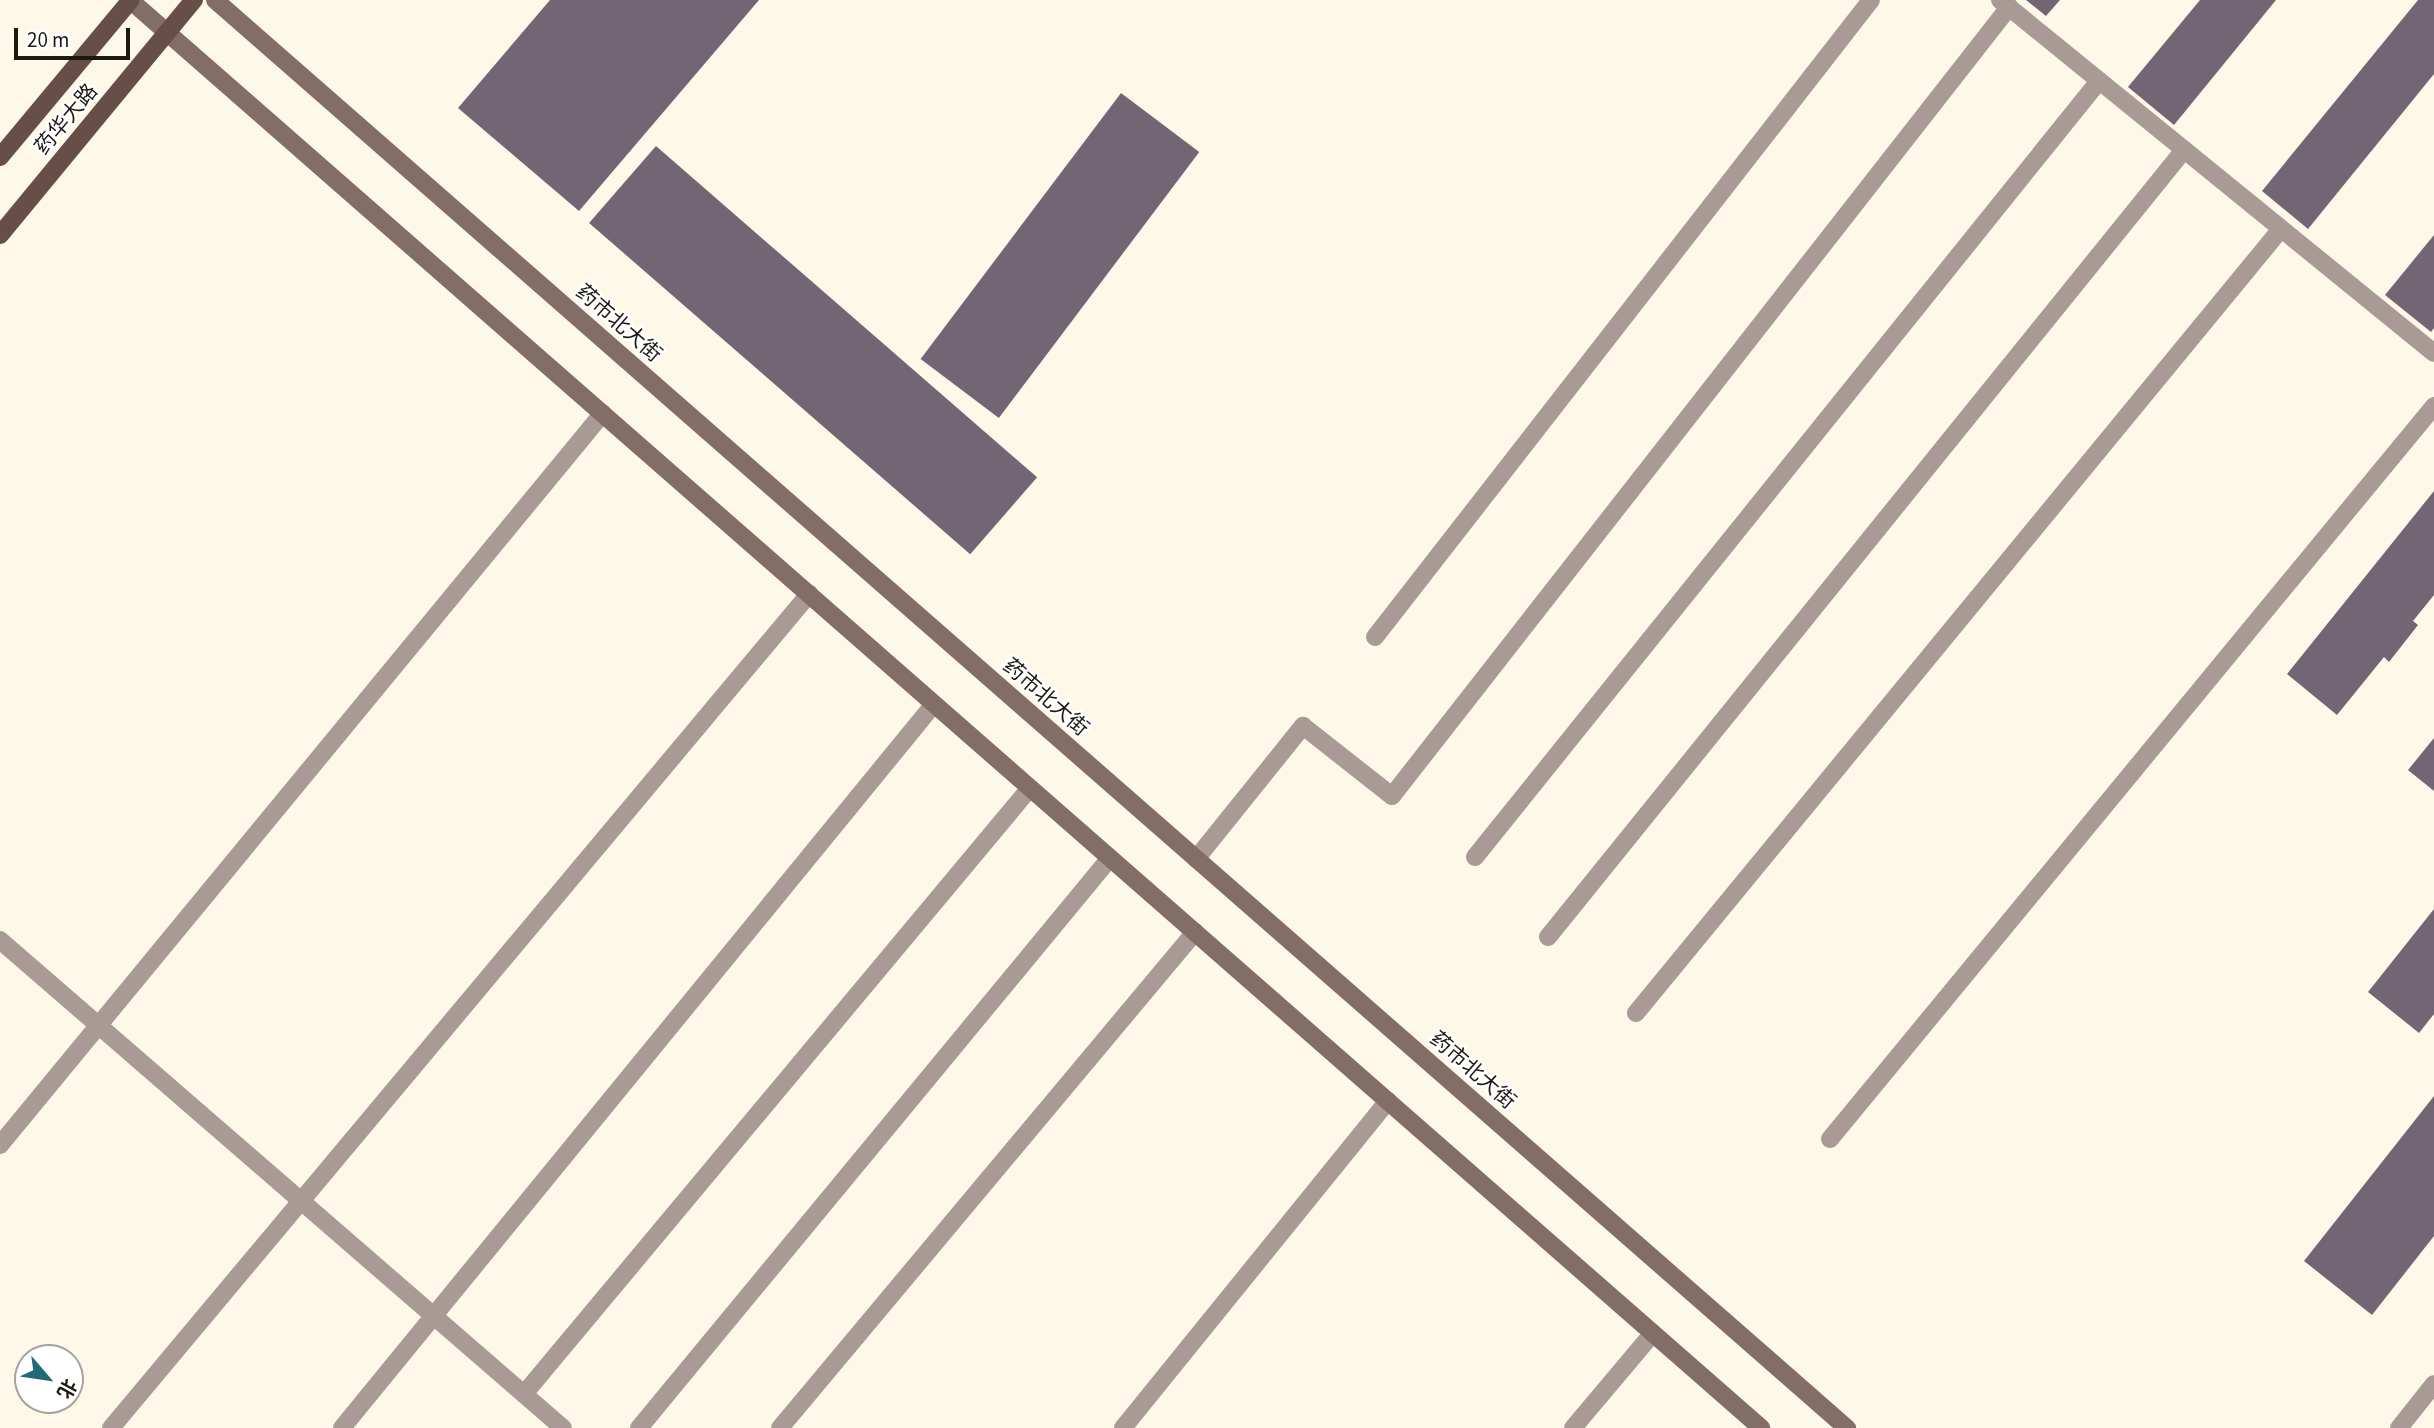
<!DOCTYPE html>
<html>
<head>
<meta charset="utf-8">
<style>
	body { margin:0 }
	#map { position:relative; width:2434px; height:1428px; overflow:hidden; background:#fef8e8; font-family:"Source Sans 3","Noto Sans SC",sans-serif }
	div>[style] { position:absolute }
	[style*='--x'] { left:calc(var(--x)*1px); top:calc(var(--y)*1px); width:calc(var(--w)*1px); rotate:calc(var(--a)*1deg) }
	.building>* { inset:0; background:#726675; transform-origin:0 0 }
	.service>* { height:18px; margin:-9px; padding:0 9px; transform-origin:9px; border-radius:9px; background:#a99a96 }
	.minor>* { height:18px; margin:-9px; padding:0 9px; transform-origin:9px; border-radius:9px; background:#a99a96 }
	.tertiary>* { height:18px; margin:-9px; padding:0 9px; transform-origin:9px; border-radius:9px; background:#a99a96 }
	.secondary>* { height:18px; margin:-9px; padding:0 9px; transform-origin:9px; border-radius:9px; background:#836d67 }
	.primary>* { height:18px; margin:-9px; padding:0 9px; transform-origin:9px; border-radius:9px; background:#674e47 }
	span { translate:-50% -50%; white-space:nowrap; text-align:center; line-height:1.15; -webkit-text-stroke:5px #fff; paint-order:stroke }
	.street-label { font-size:21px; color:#1b1912 }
	.north { position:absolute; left:14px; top:1344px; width:70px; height:70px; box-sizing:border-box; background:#fff; border:2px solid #a4a3a0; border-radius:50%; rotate:119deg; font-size:19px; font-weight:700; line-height:28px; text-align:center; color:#1b1912 }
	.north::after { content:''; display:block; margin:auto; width:24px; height:32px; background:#226a76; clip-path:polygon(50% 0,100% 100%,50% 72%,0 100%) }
	.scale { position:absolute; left:14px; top:28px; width:116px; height:32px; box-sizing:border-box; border:4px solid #1b1912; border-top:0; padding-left:9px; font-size:21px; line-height:24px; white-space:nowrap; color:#1b1912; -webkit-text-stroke:5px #fff; paint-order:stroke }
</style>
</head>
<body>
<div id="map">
	<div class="building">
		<i style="clip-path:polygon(550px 0,759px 0,579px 211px,458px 108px)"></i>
		<i style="clip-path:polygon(2026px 0,2060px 0,2046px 16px)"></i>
		<i style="clip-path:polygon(2200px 0,2276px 0,2174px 125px,2128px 87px)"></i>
		<i style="clip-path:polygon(2418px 0,2434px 0,2434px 74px,2308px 229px,2262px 191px)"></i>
		<i style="left:1121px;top:93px;width:98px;height:333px;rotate:37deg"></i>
		<i style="left:656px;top:146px;width:505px;height:102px;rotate:41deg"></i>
		<i style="clip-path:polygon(2434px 235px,2434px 328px,2431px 332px,2385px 295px)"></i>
		<i style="clip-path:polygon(2434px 491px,2434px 595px,2413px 621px,2418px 625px,2389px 662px,2384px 657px,2337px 715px,2287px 674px)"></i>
		<i style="clip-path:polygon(2434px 738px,2434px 791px,2408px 770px)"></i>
		<i style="clip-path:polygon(2434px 909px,2434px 1014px,2419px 1033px,2368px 992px)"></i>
		<i style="clip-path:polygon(2434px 1096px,2434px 1236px,2372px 1315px,2304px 1261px)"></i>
	</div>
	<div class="service">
		<i style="--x:1375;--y:637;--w:807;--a:-52.09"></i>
		<i style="--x:1475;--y:857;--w:996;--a:-51.2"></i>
		<i style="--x:1196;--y:859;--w:171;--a:-51.2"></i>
		<i style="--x:1303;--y:726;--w:113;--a:38.2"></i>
		<i style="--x:1392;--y:796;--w:1002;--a:-51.97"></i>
		<i style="--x:1548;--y:937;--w:1012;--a:-51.06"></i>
		<i style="--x:1636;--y:1013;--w:1015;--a:-50.56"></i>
		<i style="--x:524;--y:1394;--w:789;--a:-50.14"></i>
		<i style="--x:639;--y:1428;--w:739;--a:-50.43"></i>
		<i style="--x:780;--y:1428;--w:647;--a:-50.08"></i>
	</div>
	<div class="minor">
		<i style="--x:2000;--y:0;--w:559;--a:39.12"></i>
		<i style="--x:0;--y:940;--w:745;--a:40.92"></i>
		<i style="--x:1830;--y:1139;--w:950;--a:-50.51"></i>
		<i style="--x:0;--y:1145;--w:948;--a:-50.52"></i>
		<i style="--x:111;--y:1428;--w:1088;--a:-50.07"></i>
		<i style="--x:342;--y:1428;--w:935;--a:-50.73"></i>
		<i style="--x:1123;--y:1428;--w:421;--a:-51"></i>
		<i style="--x:1573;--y:1428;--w:124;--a:-49.9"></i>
	</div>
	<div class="tertiary">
		<i style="--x:2399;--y:1428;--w:56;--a:-51.5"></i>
	</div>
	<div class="secondary">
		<i style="--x:130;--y:0;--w:2168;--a:41.2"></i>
		<i style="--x:215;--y:0;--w:2169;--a:41.19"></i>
	</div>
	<div class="primary">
		<i style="--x:0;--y:157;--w:204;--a:-50.2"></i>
		<i style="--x:0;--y:235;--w:305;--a:-50.5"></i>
	</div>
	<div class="street-label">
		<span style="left:66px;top:119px;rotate:-50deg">药华大路</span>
		<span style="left:619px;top:323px;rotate:41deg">药市北大街</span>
		<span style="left:1046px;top:697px;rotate:41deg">药市北大街</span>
		<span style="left:1473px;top:1070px;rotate:41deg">药市北大街</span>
	</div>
	<div class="north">北</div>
	<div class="scale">20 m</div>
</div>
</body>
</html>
